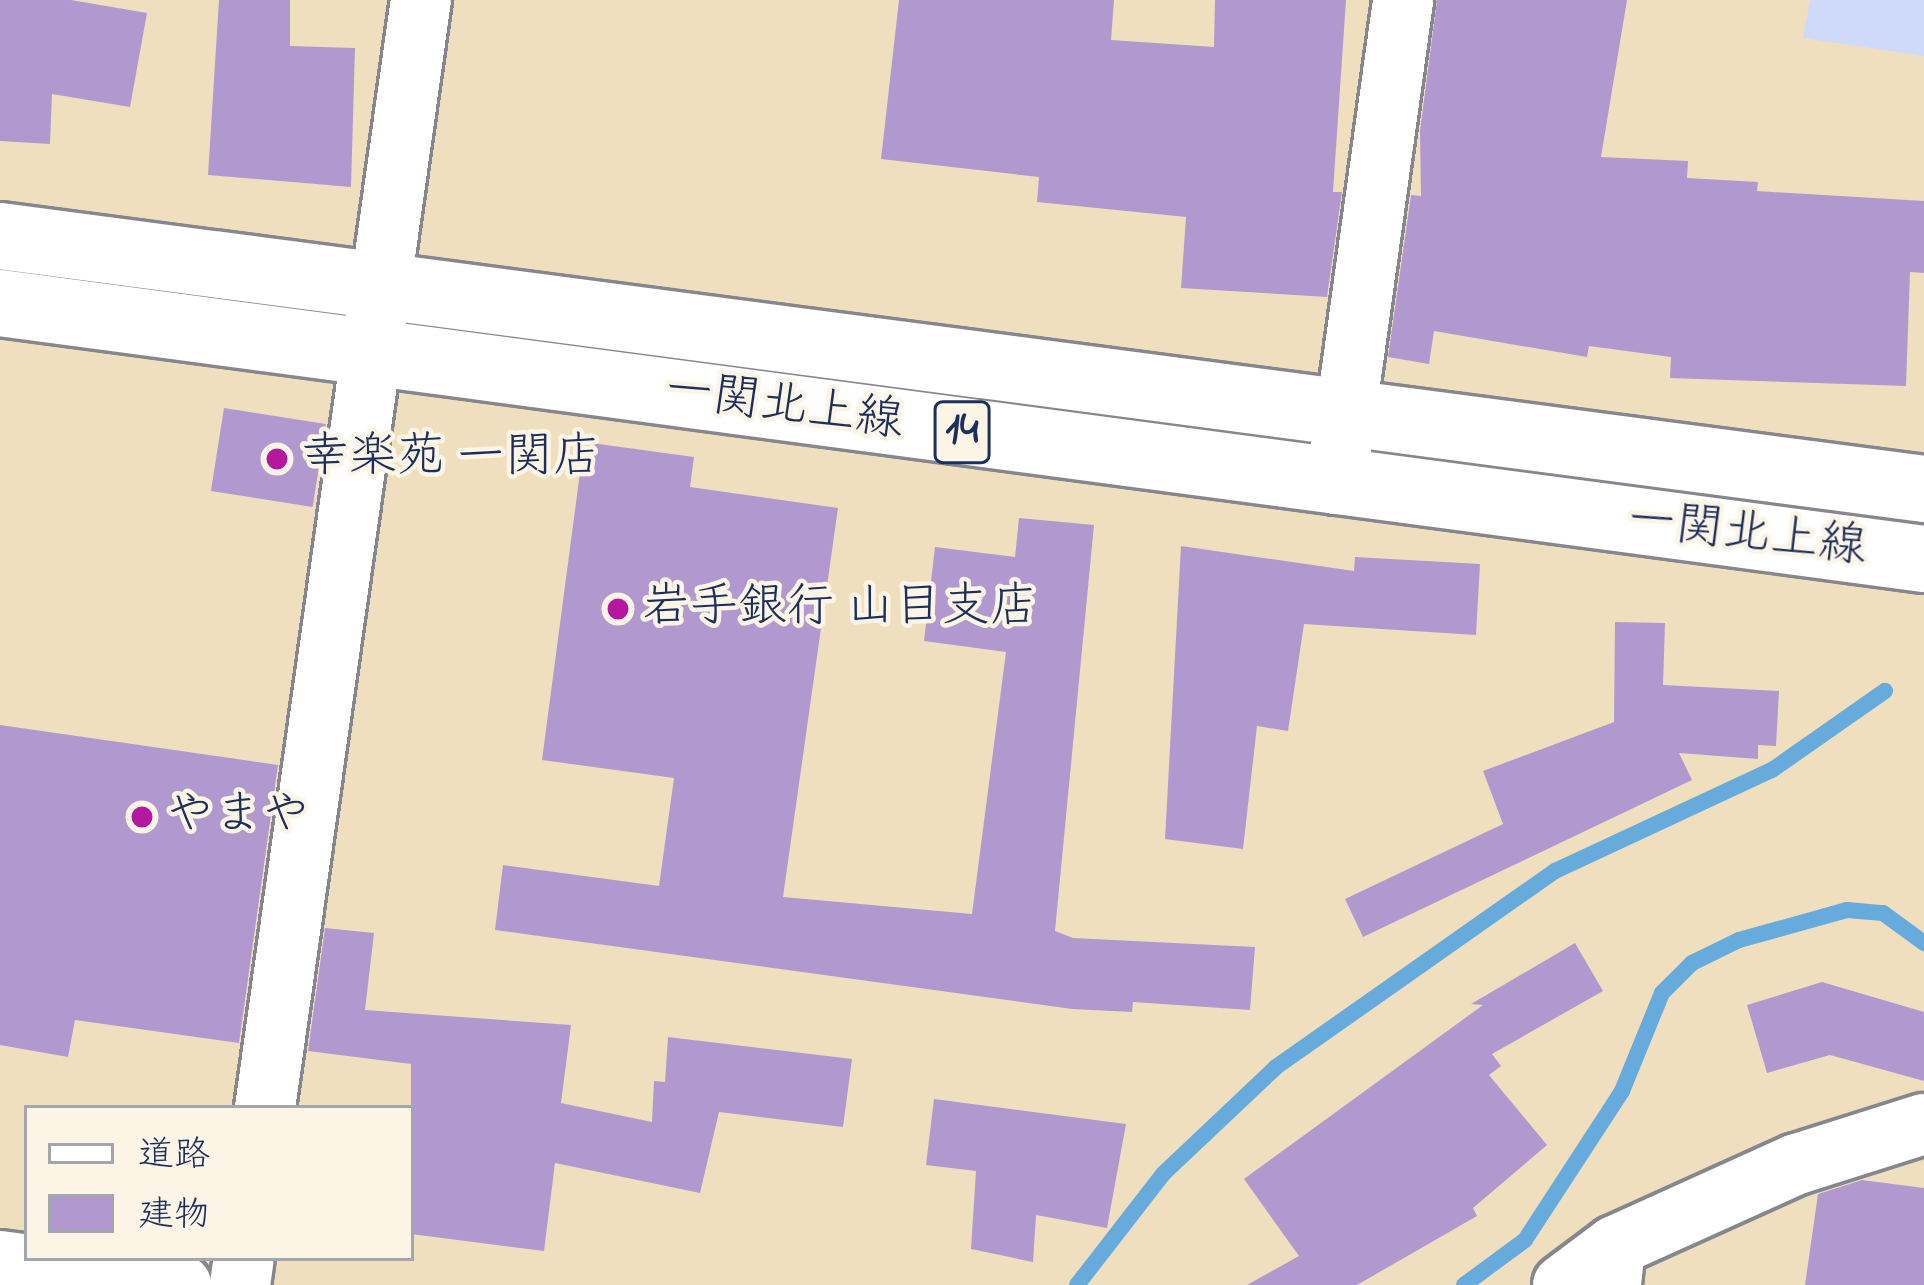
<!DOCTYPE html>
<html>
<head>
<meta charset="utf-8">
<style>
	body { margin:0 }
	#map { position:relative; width:1924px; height:1285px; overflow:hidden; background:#f0dfbe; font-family:"Indie Flower","Klee One",sans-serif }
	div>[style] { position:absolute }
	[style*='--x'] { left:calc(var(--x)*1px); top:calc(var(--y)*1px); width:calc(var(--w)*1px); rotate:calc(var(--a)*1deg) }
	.built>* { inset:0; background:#cfdafa }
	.stream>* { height:16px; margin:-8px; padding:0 8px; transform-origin:8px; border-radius:8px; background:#66abdc }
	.building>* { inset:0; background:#b199cf; transform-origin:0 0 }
	.roads { filter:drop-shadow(3px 0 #86878e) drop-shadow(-3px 0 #86878e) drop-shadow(0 3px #86878e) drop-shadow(0 -3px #86878e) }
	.street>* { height:60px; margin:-30px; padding:0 30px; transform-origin:30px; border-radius:30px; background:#fff }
	.primary>* { height:66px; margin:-33px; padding:0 33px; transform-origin:33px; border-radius:33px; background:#fff }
	.dots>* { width:33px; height:33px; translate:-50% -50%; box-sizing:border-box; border:6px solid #fcf5e5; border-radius:50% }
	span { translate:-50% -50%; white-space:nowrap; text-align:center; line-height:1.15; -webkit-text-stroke:9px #fcf5e5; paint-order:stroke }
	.shield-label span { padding:3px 9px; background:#fcf5e5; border:3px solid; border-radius:9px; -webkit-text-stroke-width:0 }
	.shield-label { font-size:45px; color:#1b2f5e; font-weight:700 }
	.street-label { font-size:48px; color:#1b2f5e }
	.poi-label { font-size:48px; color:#1b2f5e }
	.left { translate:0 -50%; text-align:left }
	.legend { position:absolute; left:24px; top:1105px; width:390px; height:156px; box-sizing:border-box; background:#fcf5e5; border:3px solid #a2a6af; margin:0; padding:15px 21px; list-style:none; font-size:36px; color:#1b2f5e }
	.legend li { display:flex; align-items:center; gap:24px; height:60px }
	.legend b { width:60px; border:3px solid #a2a6af }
</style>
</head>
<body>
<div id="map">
	<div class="built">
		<i style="clip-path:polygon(1810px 0,1924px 0,1924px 56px,1803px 38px)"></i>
	</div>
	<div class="stream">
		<i style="--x:1077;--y:1285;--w:140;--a:-52.2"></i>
		<i style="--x:1163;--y:1174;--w:156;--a:-43.4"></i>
		<i style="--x:1276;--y:1067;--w:341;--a:-35.1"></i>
		<i style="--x:1555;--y:871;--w:239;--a:-25"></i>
		<i style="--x:1772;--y:770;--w:138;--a:-35"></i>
		<i style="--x:1464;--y:1285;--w:76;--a:-36.4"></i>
		<i style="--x:1525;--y:1240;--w:178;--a:-56.9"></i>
		<i style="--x:1622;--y:1091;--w:106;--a:-67.8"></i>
		<i style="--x:1662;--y:993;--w:42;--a:-45"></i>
		<i style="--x:1692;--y:963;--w:52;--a:-26.1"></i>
		<i style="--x:1739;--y:940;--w:112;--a:-15.5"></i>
		<i style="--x:1847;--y:910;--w:36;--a:5"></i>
		<i style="--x:1883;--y:913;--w:51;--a:36.2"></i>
	</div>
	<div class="building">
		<i style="clip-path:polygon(0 0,71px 0,147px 13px,130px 107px,52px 94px,50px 144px,0 141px)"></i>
		<i style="clip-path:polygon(219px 0,290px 0,290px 46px,355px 48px,351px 187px,208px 175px)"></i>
		<i style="clip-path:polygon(899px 0,1114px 0,1111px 40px,1214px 47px,1215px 0,1346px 0,1333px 192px,1342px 192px,1327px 297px,1181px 288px,1186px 217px,1037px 202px,1039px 177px,881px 159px)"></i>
		<i style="clip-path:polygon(1437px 0,1627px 0,1601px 157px,1688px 161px,1687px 178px,1758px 182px,1757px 191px,1924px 201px,1924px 273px,1910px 272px,1906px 386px,1670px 378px,1671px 357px,1589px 346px,1587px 357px,1434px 331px,1429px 364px,1388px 357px,1411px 195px,1421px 196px,1420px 131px)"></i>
		<i style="left:224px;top:408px;width:103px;height:84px;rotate:9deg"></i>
		<i style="clip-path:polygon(584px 442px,694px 457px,690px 487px,838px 508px,783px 897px,972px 914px,1006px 652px,924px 641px,935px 547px,1015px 557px,1019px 518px,1094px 525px,1055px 931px,1073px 938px,1255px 947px,1250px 1010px,1133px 1002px,1132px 1012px,1072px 1009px,495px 930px,503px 865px,659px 886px,674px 778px,542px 760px)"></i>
		<i style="clip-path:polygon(1181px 546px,1354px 571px,1355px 557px,1480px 564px,1476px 635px,1304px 624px,1288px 731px,1257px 726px,1243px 849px,1165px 839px)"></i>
		<i style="clip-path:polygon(1615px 622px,1665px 623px,1663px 685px,1779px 691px,1776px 746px,1758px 745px,1758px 759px,1679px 753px,1692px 780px,1363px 937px,1345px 899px,1503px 824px,1483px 771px,1614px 722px)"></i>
		<i style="clip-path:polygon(0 725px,278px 765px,239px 1043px,75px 1020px,68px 1057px,0 1045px)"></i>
		<i style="clip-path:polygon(325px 928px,374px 933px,365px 1010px,571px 1025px,561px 1103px,652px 1122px,654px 1081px,665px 1082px,668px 1037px,852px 1059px,843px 1127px,719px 1112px,700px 1193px,555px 1163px,544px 1251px,411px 1234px,411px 1064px,308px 1051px)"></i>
		<i style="clip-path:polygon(1575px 943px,1603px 991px,1492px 1054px,1501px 1066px,1489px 1075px,1547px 1145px,1473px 1208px,1477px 1216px,1357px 1285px,1247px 1285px,1299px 1256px,1244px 1179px,1483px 1005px,1471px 1004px)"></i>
		<i style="clip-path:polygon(1822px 982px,1924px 1012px,1924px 1081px,1830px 1055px,1767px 1073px,1747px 1005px)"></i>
		<i style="clip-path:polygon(934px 1099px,1126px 1124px,1107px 1228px,1036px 1215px,1033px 1262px,971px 1249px,976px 1171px,926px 1165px)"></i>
		<i style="clip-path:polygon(1862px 1180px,1924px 1188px,1924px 1285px,1805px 1285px,1818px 1194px)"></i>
	</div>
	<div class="roads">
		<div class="street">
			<i style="--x:1336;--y:484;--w:489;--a:-82.1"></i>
			<i style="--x:265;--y:1108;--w:1119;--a:-81.99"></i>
			<i style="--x:1615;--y:1246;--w:200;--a:-24.3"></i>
			<i style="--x:1797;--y:1164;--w:133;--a:-17.5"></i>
			<i style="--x:0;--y:1261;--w:183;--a:7.6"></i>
			<i style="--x:240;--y:1285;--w:27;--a:-82"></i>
			<i style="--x:1563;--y:1285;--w:65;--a:-36.9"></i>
			<i style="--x:1615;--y:1246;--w:37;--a:96"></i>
		</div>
		<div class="primary">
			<i style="--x:0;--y:236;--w:1941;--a:7.49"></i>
			<i style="--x:0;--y:303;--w:1941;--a:7.58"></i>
		</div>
	</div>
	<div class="dots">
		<i style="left:277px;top:459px;background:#b5179e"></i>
		<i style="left:618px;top:609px;background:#b5179e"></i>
		<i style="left:142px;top:817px;background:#b5179e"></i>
	</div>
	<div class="shield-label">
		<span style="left:962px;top:432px">14</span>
	</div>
	<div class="street-label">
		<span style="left:784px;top:407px;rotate:8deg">一関北上線</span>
		<span style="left:1747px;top:535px;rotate:7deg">一関北上線</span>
	</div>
	<div class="poi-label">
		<span class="left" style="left:301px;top:459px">幸楽苑 一関店</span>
		<span class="left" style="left:642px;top:609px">岩手銀行 山目支店</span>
		<span class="left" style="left:166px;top:817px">やまや</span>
	</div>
	<ul class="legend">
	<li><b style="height:15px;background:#fff"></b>道路</li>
	<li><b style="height:33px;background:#b199cf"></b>建物</li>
	</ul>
</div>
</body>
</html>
